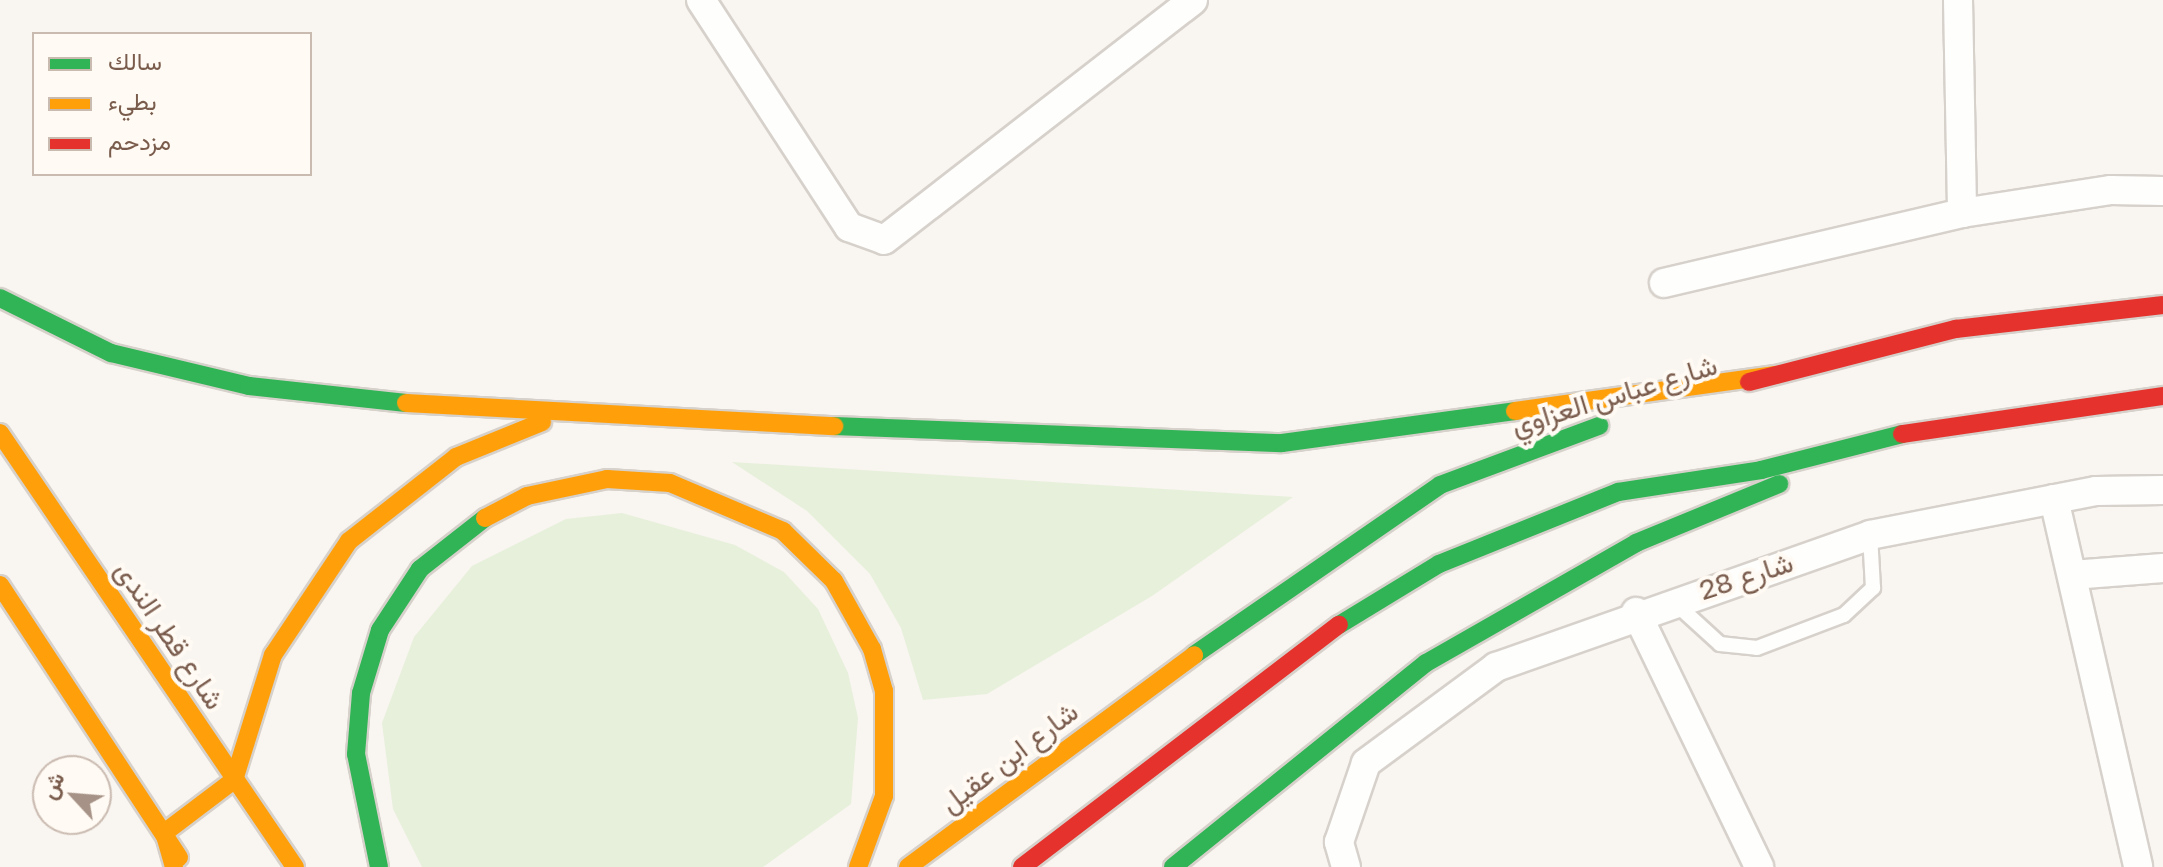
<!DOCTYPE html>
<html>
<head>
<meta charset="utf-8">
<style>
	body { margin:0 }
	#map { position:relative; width:2163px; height:867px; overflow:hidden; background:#f9f5f0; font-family:"Golos Text",Vazirmatn,sans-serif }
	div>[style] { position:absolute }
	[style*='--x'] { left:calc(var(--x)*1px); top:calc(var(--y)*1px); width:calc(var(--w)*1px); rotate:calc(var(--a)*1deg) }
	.green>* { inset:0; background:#e7f0db }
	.roads { filter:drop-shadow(2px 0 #d7d1cb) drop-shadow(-2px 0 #d7d1cb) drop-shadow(0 2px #d7d1cb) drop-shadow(0 -2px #d7d1cb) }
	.lane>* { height:14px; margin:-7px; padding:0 7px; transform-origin:7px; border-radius:7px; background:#fefefd }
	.street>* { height:28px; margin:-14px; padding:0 14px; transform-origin:14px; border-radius:14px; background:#fefefd }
	.fast>* { height:18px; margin:-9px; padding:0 9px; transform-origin:9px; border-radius:9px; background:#30b455 }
	.slow>* { height:18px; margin:-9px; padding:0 9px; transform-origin:9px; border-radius:9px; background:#ff9f0a }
	.jam>* { height:18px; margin:-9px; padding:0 9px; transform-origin:9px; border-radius:9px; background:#e5322d }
	span { translate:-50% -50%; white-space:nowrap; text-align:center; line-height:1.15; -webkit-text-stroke:8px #fffaf3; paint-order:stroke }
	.street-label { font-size:28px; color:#7a5c4d }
	.legend { position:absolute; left:32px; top:32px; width:280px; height:144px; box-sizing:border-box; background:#fffaf3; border:2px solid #cabbb1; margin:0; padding:10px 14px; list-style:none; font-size:24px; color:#7a5c4d }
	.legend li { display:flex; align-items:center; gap:16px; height:40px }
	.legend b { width:40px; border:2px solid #cabbb1 }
	.north { position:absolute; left:32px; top:755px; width:80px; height:80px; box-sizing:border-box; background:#fffaf3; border:2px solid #cabbb1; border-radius:50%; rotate:296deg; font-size:22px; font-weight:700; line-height:32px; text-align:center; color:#7a5c4d }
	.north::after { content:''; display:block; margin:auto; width:28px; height:36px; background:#a69286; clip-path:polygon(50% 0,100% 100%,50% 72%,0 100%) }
</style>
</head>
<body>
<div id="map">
	<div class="green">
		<i style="clip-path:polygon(732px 462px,1293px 497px,1152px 596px,987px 694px,923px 700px,901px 628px,870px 574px,807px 511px)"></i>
		<i style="clip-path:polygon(622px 513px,735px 545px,784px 572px,818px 609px,848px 673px,858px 718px,851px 804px,763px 867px,422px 867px,393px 809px,382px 723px,414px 637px,472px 566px,566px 519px)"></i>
	</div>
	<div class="roads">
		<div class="lane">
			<i style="--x:1675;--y:603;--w:61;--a:42.3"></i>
			<i style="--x:1720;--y:644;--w:37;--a:6"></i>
			<i style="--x:1757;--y:648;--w:93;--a:-20.8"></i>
			<i style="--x:1844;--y:615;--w:40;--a:-43"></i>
			<i style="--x:1873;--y:588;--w:53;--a:-93.2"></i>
		</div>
		<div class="street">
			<i style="--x:701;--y:0;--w:271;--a:56.9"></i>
			<i style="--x:849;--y:227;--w:37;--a:20"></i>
			<i style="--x:884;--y:240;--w:391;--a:-37.8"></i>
			<i style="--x:1958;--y:0;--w:213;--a:88.9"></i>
			<i style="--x:1664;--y:283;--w:306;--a:-13.2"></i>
			<i style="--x:1962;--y:213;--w:151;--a:-8.8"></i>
			<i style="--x:2111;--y:190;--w:52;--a:1.1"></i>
			<i style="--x:2054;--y:499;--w:377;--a:77.1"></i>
			<i style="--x:2072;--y:575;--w:91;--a:-4.4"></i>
			<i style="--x:1636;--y:612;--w:283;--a:64.2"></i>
			<i style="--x:1346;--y:867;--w:26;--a:-106"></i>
			<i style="--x:1339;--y:842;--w:83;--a:-71.1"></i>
			<i style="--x:1366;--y:763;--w:162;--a:-36.4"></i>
			<i style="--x:1496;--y:667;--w:397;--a:-19.4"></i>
			<i style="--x:1870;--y:535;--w:230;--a:-11"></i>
			<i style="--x:2096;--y:491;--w:67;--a:-0.9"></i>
		</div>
		<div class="fast">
			<i style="--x:0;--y:298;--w:124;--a:26.4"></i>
			<i style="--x:111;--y:353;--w:142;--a:13.4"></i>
			<i style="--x:249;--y:386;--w:158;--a:6.2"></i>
			<i style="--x:834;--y:426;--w:448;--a:2.2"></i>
			<i style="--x:1282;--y:443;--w:235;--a:-7.8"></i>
			<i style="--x:1339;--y:625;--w:117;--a:-31.4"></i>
			<i style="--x:1439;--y:564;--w:193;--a:-21.9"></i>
			<i style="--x:1618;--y:492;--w:145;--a:-8.7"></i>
			<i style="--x:1761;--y:470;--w:146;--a:-14.3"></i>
			<i style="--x:1194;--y:655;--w:299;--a:-34.6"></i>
			<i style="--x:1440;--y:485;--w:170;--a:-20.4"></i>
			<i style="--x:379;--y:867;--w:115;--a:-101.5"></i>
			<i style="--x:356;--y:754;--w:61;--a:-85.3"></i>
			<i style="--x:361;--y:693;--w:66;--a:-73.2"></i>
			<i style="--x:380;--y:630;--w:73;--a:-56.7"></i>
			<i style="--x:420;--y:569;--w:83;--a:-38.1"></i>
			<i style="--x:1173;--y:867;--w:325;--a:-38.9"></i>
			<i style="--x:1426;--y:663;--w:242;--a:-29.7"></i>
			<i style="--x:1636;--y:543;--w:155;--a:-22.4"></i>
		</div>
		<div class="slow">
			<i style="--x:406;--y:403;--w:429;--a:3.1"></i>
			<i style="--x:1515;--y:411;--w:263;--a:-7.9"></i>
			<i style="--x:0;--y:433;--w:525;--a:55.8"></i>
			<i style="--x:485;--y:518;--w:47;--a:-27.6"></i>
			<i style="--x:527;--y:496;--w:82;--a:-12"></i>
			<i style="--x:607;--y:479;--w:63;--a:3.6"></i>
			<i style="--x:670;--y:483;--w:123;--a:23"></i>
			<i style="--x:783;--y:531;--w:71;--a:44.4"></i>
			<i style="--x:834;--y:581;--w:78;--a:60.8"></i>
			<i style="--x:872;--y:649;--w:44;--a:74.1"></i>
			<i style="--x:884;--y:691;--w:105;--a:90"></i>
			<i style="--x:884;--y:796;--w:76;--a:110.1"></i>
			<i style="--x:0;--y:585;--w:326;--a:56.7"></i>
			<i style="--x:174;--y:867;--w:35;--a:-106"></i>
			<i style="--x:164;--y:833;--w:88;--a:-37.1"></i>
			<i style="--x:234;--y:780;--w:131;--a:-72.7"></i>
			<i style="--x:273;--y:655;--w:137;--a:-56.3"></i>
			<i style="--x:349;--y:541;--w:136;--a:-38.1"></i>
			<i style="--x:456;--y:457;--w:93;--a:-22.1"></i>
			<i style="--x:908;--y:867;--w:356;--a:-36.5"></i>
		</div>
		<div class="jam">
			<i style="--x:1749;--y:382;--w:214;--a:-14.4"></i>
			<i style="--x:1956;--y:329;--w:208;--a:-6.6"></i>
			<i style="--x:1902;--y:434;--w:264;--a:-8.3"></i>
			<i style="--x:1022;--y:867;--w:399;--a:-37.4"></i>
		</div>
	</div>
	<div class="street-label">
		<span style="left:1614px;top:395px;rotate:-17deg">شارع عباس العزاوي</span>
		<span style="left:1746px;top:576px;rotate:-18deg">شارع 28</span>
		<span style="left:170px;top:635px;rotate:56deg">شارع قطر الندى</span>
		<span style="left:1009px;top:757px;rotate:-37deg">شارع ابن عقيل</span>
	</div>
	<ul class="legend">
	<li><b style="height:10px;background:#30b455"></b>سالك</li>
	<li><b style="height:10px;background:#ff9f0a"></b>بطيء</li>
	<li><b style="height:10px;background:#e5322d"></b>مزدحم</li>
	</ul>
	<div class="north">ش</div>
</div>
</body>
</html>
